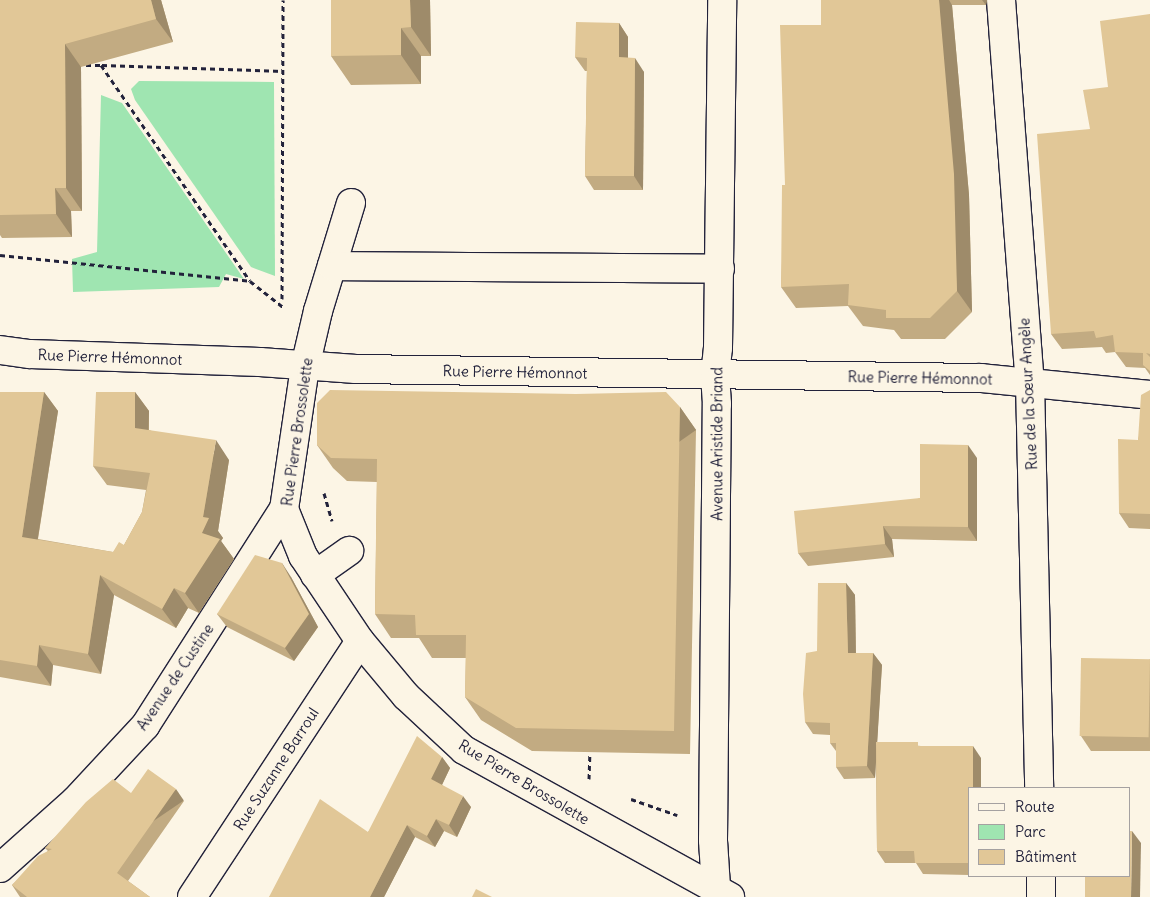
<!DOCTYPE html>
<html>
<head>
<meta charset="utf-8">
<style>
	body { margin:0 }
	#map { position:relative; width:1150px; height:897px; overflow:hidden; background:#fcf5e5; font-family:Delius,sans-serif }
	div>[style] { position:absolute }
	[style*='--x'] { left:calc(var(--x)*1px); top:calc(var(--y)*1px); width:calc(var(--w)*1px); rotate:calc(var(--a)*1deg) }
	.green>* { inset:0; background:#9fe5b1 }
	.path>* { height:3px; margin-top:-1.5px; transform-origin:0; background:repeating-linear-gradient(90deg,#22223b 0 5px,transparent 0 9px) }
	.roads { filter:drop-shadow(1px 0 #22223b) drop-shadow(-1px 0 #22223b) drop-shadow(0 1px #22223b) drop-shadow(0 -1px #22223b) }
	.minor>* { height:28px; margin:-14px; padding:0 14px; transform-origin:14px; border-radius:14px; background:#fcf5e5 }
	.wall>* { inset:0; background:#c2ab82 }
	.shaded-wall>* { inset:0; background:#9e8b6a; transform-origin:0 0 }
	.building>* { inset:0; background:#e1c797; transform-origin:0 0 }
	span { translate:-50% -50%; white-space:nowrap; text-align:center; line-height:1.15; -webkit-text-stroke:5px #fcf5e5; paint-order:stroke }
	.street-label { font-size:15px; color:#22223b }
	.legend { position:absolute; left:968px; top:787px; width:162px; height:90px; box-sizing:border-box; background:#fcf5e5; border:1px solid #a5a1a1; margin:0; padding:6px 9px; list-style:none; font-size:15px; color:#22223b }
	.legend li { display:flex; align-items:center; gap:10px; height:25px }
	.legend b { width:25px; border:1px solid #a5a1a1 }
</style>
</head>
<body>
<div id="map">
	<div class="green">
		<i style="clip-path:polygon(139px 81px,274px 82px,275px 276px,251px 267px,135px 100px,131px 89px)"></i>
		<i style="clip-path:polygon(101px 95px,122px 103px,244px 279px,226px 274px,219px 287px,73px 292px,72px 259px,97px 252px)"></i>
	</div>
	<div class="path">
		<i style="--x:86;--y:65;--w:15;--a:0"></i>
		<i style="--x:101;--y:65;--w:262;--a:55.4"></i>
		<i style="--x:250;--y:281;--w:42;--a:38.2"></i>
		<i style="--x:102;--y:65;--w:181;--a:1.9"></i>
		<i style="--x:0;--y:255;--w:251;--a:5.9"></i>
		<i style="--x:282;--y:299;--w:299;--a:-89.8"></i>
		<i style="--x:324;--y:493;--w:29;--a:74"></i>
		<i style="--x:589;--y:779;--w:26;--a:-88"></i>
		<i style="--x:631;--y:799;--w:49;--a:19.2"></i>
	</div>
	<div class="roads">
		<div class="minor">
			<i style="--x:1001;--y:0;--w:383;--a:85.7"></i>
			<i style="--x:1030;--y:382;--w:406;--a:88.7"></i>
			<i style="--x:351;--y:203;--w:113;--a:107"></i>
			<i style="--x:318;--y:311;--w:57;--a:103.1"></i>
			<i style="--x:305;--y:367;--w:144;--a:98.4"></i>
			<i style="--x:284;--y:509;--w:51;--a:68"></i>
			<i style="--x:303;--y:556;--w:102;--a:56.2"></i>
			<i style="--x:360;--y:641;--w:72;--a:50.1"></i>
			<i style="--x:406;--y:696;--w:79;--a:43"></i>
			<i style="--x:464;--y:750;--w:304;--a:28.9"></i>
			<i style="--x:332;--y:266;--w:388;--a:0.4"></i>
			<i style="--x:0;--y:350;--w:30;--a:8"></i>
			<i style="--x:30;--y:354;--w:230;--a:2"></i>
			<i style="--x:260;--y:362;--w:96;--a:4.2"></i>
			<i style="--x:356;--y:369;--w:625;--a:0.83"></i>
			<i style="--x:981;--y:378;--w:170;--a:5.7"></i>
			<i style="--x:315;--y:575;--w:42;--a:-35.2"></i>
			<i style="--x:0;--y:868;--w:101;--a:-41.8"></i>
			<i style="--x:75;--y:801;--w:103;--a:-47"></i>
			<i style="--x:145;--y:726;--w:258;--a:-57.4"></i>
			<i style="--x:1041;--y:876;--w:21;--a:90"></i>
			<i style="--x:716;--y:887;--w:47;--a:-93.7"></i>
			<i style="--x:713;--y:840;--w:436;--a:-89.5"></i>
			<i style="--x:717;--y:404;--w:28;--a:-94"></i>
			<i style="--x:715;--y:376;--w:28;--a:-84"></i>
			<i style="--x:718;--y:348;--w:348;--a:-89.3"></i>
			<i style="--x:192;--y:897;--w:306;--a:-56.7"></i>
		</div>
	</div>
	<div class="wall">
		<i style="clip-path:polygon(0 0,161px 0,173px 42px,81px 67px,82px 211px,71px 211px,72px 237px,2px 238px,0 235px)"></i>
		<i style="clip-path:polygon(331px 0,430px 0,431px 56px,421px 56px,421px 84px,351px 85px,331px 56px)"></i>
		<i style="clip-path:polygon(821px 0,987px 0,986px 5px,952px 5px,969px 195px,972px 312px,945px 339px,901px 339px,894px 330px,863px 326px,848px 306px,796px 308px,781px 287px,785px 185px,821px 25px)"></i>
		<i style="clip-path:polygon(1150px 14px,1150px 375px,1145px 368px,1126px 367px,1115px 352px,1106px 353px,1102px 347px,1062px 349px,1051px 334px,1090px 129px)"></i>
		<i style="clip-path:polygon(619px 23px,628px 37px,628px 58px,644px 72px,643px 190px,594px 190px,585px 176px,587px 71px,585px 71px,575px 57px)"></i>
		<i style="clip-path:polygon(1150px 390px,1150px 529px,1129px 528px,1119px 513px,1138px 440px)"></i>
		<i style="clip-path:polygon(0 392px,44px 392px,58px 411px,38px 539px,113px 552px,124px 545px,142px 512px,146px 490px,107px 485px,93px 466px,135px 392px,149px 411px,149px 430px,229px 460px,218px 531px,223px 538px,221px 541px,234px 559px,199px 613px,188px 608px,176px 628px,114px 595px,101px 674px,53px 665px,51px 686px,0 677px)"></i>
		<i style="clip-path:polygon(680px 407px,696px 430px,690px 754px,532px 751px,481px 720px,465px 697px,466px 658px,432px 658px,419px 638px,391px 638px,375px 614px,377px 482px,347px 481px,333px 468px,317px 445px)"></i>
		<i style="clip-path:polygon(977px 458px,977px 541px,892px 539px,894px 557px,808px 566px,798px 553px,920px 498px)"></i>
		<i style="clip-path:polygon(291px 577px,318px 627px,294px 661px,227px 627px,217px 614px)"></i>
		<i style="clip-path:polygon(846px 583px,855px 595px,856px 653px,873px 653px,882px 665px,877px 742px,921px 746px,981px 758px,969px 788px,969px 875px,923px 874px,916px 863px,885px 863px,877px 851px,876px 758px,875px 778px,844px 779px,836px 767px,836px 751px,830px 743px,830px 735px,813px 734px,805px 722px,817px 651px)"></i>
		<i style="clip-path:polygon(1150px 659px,1150px 751px,1091px 751px,1081px 736px)"></i>
		<i style="clip-path:polygon(442px 757px,450px 768px,442px 785px,471px 807px,457px 837px,444px 831px,435px 847px,415px 837px,384px 897px,269px 897px,368px 832px)"></i>
		<i style="clip-path:polygon(131px 793px,184px 801px,128px 881px,150px 897px,20px 897px,12px 885px,48px 851px,45px 848px)"></i>
	</div>
	<div class="shaded-wall">
		<i style="clip-path:polygon(151px 0,161px 0,173px 42px,156px 19px)"></i>
		<i style="clip-path:polygon(410px 0,430px 0,431px 56px,411px 27px)"></i>
		<i style="clip-path:polygon(939px 0,949px 0,952px 5px,969px 195px,972px 312px,957px 291px)"></i>
		<i style="clip-path:polygon(982px 0,987px 0,986px 5px)"></i>
		<i style="clip-path:polygon(619px 23px,628px 37px,628px 71px,619px 57px)"></i>
		<i style="clip-path:polygon(401px 28px,421px 56px,421px 84px,401px 55px)"></i>
		<i style="clip-path:polygon(65px 44px,81px 67px,82px 211px,66px 188px)"></i>
		<i style="clip-path:polygon(635px 58px,644px 72px,643px 190px,634px 176px)"></i>
		<i style="clip-path:polygon(55px 188px,71px 211px,72px 237px,56px 214px)"></i>
		<i style="clip-path:polygon(44px 392px,58px 411px,35px 556px,22px 537px)"></i>
		<i style="clip-path:polygon(135px 392px,149px 411px,148px 448px,135px 428px)"></i>
		<i style="left:680px;top:407px;width:28px;height:324px;rotate:55deg"></i>
		<i style="clip-path:polygon(216px 440px,229px 460px,218px 531px,223px 538px,221px 541px,234px 559px,199px 613px,185px 593px,202px 533px,203px 517px)"></i>
		<i style="clip-path:polygon(968px 445px,977px 458px,977px 541px,968px 527px)"></i>
		<i style="clip-path:polygon(883px 526px,892px 539px,894px 557px,885px 544px)"></i>
		<i style="clip-path:polygon(282px 563px,291px 577px,318px 627px,294px 661px,285px 648px)"></i>
		<i style="clip-path:polygon(100px 575px,114px 595px,101px 674px,88px 654px)"></i>
		<i style="clip-path:polygon(846px 583px,855px 595px,856px 665px,848px 653px)"></i>
		<i style="clip-path:polygon(174px 588px,188px 608px,176px 628px,162px 609px)"></i>
		<i style="clip-path:polygon(39px 645px,53px 665px,51px 686px,37px 666px)"></i>
		<i style="clip-path:polygon(873px 653px,882px 665px,875px 778px,867px 766px)"></i>
		<i style="clip-path:polygon(973px 746px,981px 758px,981px 788px,973px 788px)"></i>
		<i style="clip-path:polygon(442px 757px,450px 768px,439px 791px,431px 779px)"></i>
		<i style="left:176px;top:789px;width:14px;height:103px;rotate:56deg"></i>
		<i style="clip-path:polygon(463px 796px,471px 807px,457px 837px,449px 825px)"></i>
		<i style="clip-path:polygon(436px 819px,444px 831px,435px 847px,427px 836px)"></i>
		<i style="clip-path:polygon(407px 825px,415px 837px,384px 897px,370px 897px)"></i>
		<i style="clip-path:polygon(1132px 831px,1141px 843px,1140px 897px,1131px 897px)"></i>
	</div>
	<div class="building">
		<i style="clip-path:polygon(0 0,151px 0,156px 19px,65px 44px,66px 188px,55px 188px,56px 214px,0 215px)"></i>
		<i style="clip-path:polygon(331px 0,410px 0,411px 27px,401px 28px,401px 55px,331px 56px)"></i>
		<i style="clip-path:polygon(821px 0,939px 0,954px 174px,957px 291px,930px 318px,886px 318px,886px 310px,848px 305px,849px 284px,781px 287px,782px 185px,785px 185px,780px 25px,821px 25px)"></i>
		<i style="clip-path:polygon(1150px 14px,1150px 354px,1146px 353px,1150px 357px,1150px 371px,1143px 365px,1143px 353px,1115px 352px,1113px 335px,1096px 338px,1094px 331px,1051px 334px,1037px 134px,1090px 129px,1083px 90px,1108px 87px,1100px 21px)"></i>
		<i style="clip-path:polygon(576px 22px,619px 23px,619px 57px,635px 58px,634px 176px,585px 176px,587px 58px,575px 57px)"></i>
		<i style="clip-path:polygon(330px 390px,576px 394px,666px 392px,680px 407px,674px 731px,516px 728px,465px 697px,466px 635px,416px 635px,415px 615px,375px 614px,377px 459px,331px 458px,317px 445px,317px 403px)"></i>
		<i style="clip-path:polygon(1150px 390px,1150px 514px,1119px 513px,1118px 439px,1138px 440px,1141px 395px)"></i>
		<i style="clip-path:polygon(0 392px,44px 392px,22px 537px,113px 552px,119px 542px,124px 545px,142px 512px,150px 473px,93px 466px,96px 392px,135px 392px,135px 428px,216px 440px,203px 517px,209px 518px,202px 533px,220px 539px,185px 593px,174px 588px,162px 609px,100px 575px,88px 654px,39px 645px,37px 666px,0 660px)"></i>
		<i style="clip-path:polygon(920px 444px,968px 445px,968px 527px,883px 526px,885px 544px,798px 553px,794px 511px,920px 498px)"></i>
		<i style="clip-path:polygon(255px 555px,282px 563px,309px 614px,285px 648px,217px 614px)"></i>
		<i style="clip-path:polygon(818px 583px,846px 583px,848px 653px,873px 653px,867px 766px,836px 767px,836px 743px,830px 743px,830px 723px,805px 722px,803px 694px,806px 653px,817px 651px)"></i>
		<i style="left:1081px;top:658px;width:69px;height:78px;rotate:1deg"></i>
		<i style="clip-path:polygon(417px 736px,442px 757px,431px 779px,463px 796px,449px 825px,436px 819px,427px 836px,407px 825px,370px 897px,269px 897px,320px 799px,368px 832px)"></i>
		<i style="clip-path:polygon(876px 742px,918px 742px,918px 746px,973px 746px,973px 788px,969px 788px,969px 863px,915px 863px,914px 851px,877px 851px)"></i>
		<i style="clip-path:polygon(148px 769px,176px 789px,117px 873px,150px 897px,27px 897px,12px 885px,38px 856px,52px 849px,45px 848px,86px 802px,113px 779px,131px 793px)"></i>
		<i style="clip-path:polygon(1129px 831px,1132px 831px,1131px 897px,1085px 897px,1085px 876px,1129px 876px)"></i>
		<i style="clip-path:polygon(476px 889px,492px 897px,472px 897px)"></i>
	</div>
	<div class="street-label">
		<span style="left:110px;top:357px;rotate:2deg">Rue Pierre Hémonnot</span>
		<span style="left:515px;top:372px;rotate:1deg">Rue Pierre Hémonnot</span>
		<span style="left:920px;top:378px;rotate:1deg">Rue Pierre Hémonnot</span>
		<span style="left:1028px;top:394px;rotate:-93deg">Rue de la Sœur Angèle</span>
		<span style="left:297px;top:432px;rotate:-82deg">Rue Pierre Brossolette</span>
		<span style="left:717px;top:444px;rotate:-90deg">Avenue Aristide Briand</span>
		<span style="left:175px;top:677px;rotate:-56deg">Avenue de Custine</span>
		<span style="left:276px;top:769px;rotate:-57deg">Rue Suzanne Barroul</span>
		<span style="left:524px;top:782px;rotate:31deg">Rue Pierre Brossolette</span>
	</div>
	<ul class="legend">
	<li><b style="height:6px;background:#fcf5e5"></b>Route</li>
	<li><b style="height:14px;background:#9fe5b1"></b>Parc</li>
	<li><b style="height:14px;background:#e1c797"></b>Bâtiment</li>
	</ul>
</div>
</body>
</html>
